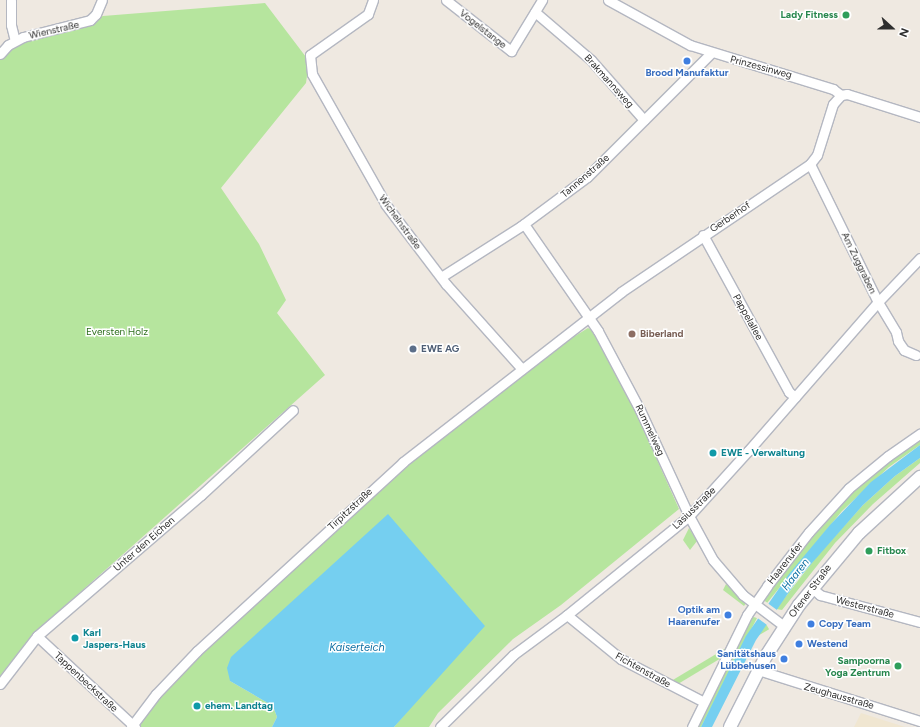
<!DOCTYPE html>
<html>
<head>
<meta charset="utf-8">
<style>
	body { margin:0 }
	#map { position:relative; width:920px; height:727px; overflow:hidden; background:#efe9e1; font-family:Figtree,sans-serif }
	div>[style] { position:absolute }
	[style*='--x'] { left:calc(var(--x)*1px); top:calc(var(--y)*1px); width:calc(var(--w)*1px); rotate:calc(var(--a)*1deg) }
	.education>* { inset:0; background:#f0e6d1 }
	.green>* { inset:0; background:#b6e59e; transform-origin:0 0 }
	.water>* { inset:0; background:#75cff0 }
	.pier>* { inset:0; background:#efe9e1; transform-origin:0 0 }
	.roads { filter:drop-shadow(1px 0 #b4b7c1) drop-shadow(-1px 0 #b4b7c1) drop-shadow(0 1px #b4b7c1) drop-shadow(0 -1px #b4b7c1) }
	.street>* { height:9px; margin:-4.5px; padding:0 4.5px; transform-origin:4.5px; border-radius:4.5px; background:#fff }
	.secondary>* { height:12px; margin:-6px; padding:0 6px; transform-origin:6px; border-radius:6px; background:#fff }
	.dots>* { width:11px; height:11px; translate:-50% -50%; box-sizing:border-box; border:2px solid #fff; border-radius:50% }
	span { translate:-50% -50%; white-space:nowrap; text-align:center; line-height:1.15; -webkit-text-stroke:3px #fff; paint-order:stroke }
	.leisure-label { font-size:10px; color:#27864d; font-weight:700 }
	.right { translate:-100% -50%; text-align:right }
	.left { translate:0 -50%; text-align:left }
	.street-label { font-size:10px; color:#2e2e2e }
	.shop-label { font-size:10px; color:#366cbe; font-weight:700 }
	.park-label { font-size:10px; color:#2c6e1b }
	.education-label { font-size:10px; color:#785e54; font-weight:700 }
	.service-label { font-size:10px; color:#4e5e75; font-weight:700 }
	.culture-label { font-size:10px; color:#0d838f; font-weight:700 }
	.water-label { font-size:11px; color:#0d6fa3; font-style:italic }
	.north { position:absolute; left:872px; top:8px; width:40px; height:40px; -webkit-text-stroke:3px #fff; paint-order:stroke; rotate:111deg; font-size:11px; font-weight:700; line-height:16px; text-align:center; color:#2e2e2e }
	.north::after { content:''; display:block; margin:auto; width:14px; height:18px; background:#2e2e2e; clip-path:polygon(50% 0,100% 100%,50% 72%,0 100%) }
</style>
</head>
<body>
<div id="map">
	<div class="education">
		<i style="clip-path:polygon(861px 713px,905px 727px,854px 727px)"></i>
	</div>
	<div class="green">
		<i style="clip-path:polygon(265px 3px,309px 61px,306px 83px,221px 188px,259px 244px,286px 300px,277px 313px,325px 375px,32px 635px,0 676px,0 54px,8px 45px,103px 16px)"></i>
		<i style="clip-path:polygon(588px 328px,593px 331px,634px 408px,679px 509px,561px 605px,513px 639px,438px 713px,429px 727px,394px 727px,417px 700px,230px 681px,273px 706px,277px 717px,272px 727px,135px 727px,156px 694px,384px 478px,522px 369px)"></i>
		<i style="clip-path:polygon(920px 436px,920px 445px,889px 467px,842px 511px,767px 603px,765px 601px,763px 595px,824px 520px,866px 477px)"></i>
		<i style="clip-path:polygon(920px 458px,920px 463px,873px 504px,835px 543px,782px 610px,776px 609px,818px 555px,863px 505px,895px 476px)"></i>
		<i style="clip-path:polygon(689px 528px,697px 541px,690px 550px,683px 540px)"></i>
		<i style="clip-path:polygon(726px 584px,746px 603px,744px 606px,723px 590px)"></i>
		<i style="clip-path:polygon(750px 616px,757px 618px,701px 727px,695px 727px)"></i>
		<i style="left:766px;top:624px;width:6px;height:116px;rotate:59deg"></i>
	</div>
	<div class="water">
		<i style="clip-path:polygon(920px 445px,920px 458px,895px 476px,863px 505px,798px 579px,756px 640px,712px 727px,701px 727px,746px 636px,789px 574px,830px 525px,871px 482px)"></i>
		<i style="clip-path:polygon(388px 514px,485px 626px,394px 727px,272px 727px,277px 717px,273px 706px,230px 681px,227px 668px,231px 657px)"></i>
	</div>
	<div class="pier">
		<i style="left:766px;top:602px;width:14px;height:18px;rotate:36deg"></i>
	</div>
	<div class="roads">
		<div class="street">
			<i style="--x:11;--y:0;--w:25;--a:90"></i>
			<i style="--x:11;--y:25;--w:16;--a:76"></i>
			<i style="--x:373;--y:0;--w:15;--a:110"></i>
			<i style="--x:368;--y:14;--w:71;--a:144.7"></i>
			<i style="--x:310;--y:55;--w:19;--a:84"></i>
			<i style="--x:312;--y:74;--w:150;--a:60.5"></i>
			<i style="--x:386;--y:205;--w:99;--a:52.8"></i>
			<i style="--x:446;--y:284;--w:114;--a:48.2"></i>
			<i style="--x:446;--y:0;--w:83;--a:38.1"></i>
			<i style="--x:511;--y:51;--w:60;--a:-58.7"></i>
			<i style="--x:608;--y:0;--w:94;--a:28.8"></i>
			<i style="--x:690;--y:45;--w:150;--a:17.1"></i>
			<i style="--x:833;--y:89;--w:10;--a:37"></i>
			<i style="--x:535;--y:12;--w:74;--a:40.6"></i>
			<i style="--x:591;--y:60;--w:80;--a:48.5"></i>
			<i style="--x:0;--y:54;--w:12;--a:-48"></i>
			<i style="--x:8;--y:45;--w:17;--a:-28"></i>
			<i style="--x:23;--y:37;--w:69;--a:-14.2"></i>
			<i style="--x:90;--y:20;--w:8;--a:-45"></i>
			<i style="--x:96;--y:14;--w:15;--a:-67"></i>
			<i style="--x:841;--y:95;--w:6;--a:-9"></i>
			<i style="--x:847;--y:94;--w:77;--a:17.5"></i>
			<i style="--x:810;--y:164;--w:154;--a:63.8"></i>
			<i style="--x:878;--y:302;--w:35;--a:59"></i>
			<i style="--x:896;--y:332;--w:9;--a:77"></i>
			<i style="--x:898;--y:341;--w:11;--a:56"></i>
			<i style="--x:904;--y:350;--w:13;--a:23"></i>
			<i style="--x:524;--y:224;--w:130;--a:55.3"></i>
			<i style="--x:598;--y:331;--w:89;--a:62"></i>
			<i style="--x:640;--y:410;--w:117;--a:65.2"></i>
			<i style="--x:689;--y:516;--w:50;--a:61.4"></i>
			<i style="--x:713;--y:560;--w:46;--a:49.4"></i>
			<i style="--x:743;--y:595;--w:51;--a:37.1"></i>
			<i style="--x:703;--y:235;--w:179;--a:61.3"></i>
			<i style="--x:789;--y:392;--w:8;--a:40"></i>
			<i style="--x:441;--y:277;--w:95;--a:-32.5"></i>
			<i style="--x:521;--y:226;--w:82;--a:-36.6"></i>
			<i style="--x:587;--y:177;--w:175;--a:-45"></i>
			<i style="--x:812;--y:588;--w:11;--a:41"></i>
			<i style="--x:820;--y:595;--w:104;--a:15.1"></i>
			<i style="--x:567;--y:615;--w:70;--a:39.2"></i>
			<i style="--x:621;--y:659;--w:93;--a:27.4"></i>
			<i style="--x:37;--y:636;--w:134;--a:42.9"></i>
			<i style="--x:758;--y:670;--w:170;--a:17.5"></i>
			<i style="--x:0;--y:684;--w:61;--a:-52.4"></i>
			<i style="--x:37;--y:636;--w:216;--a:-40.7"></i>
			<i style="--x:201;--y:495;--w:125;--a:-42.7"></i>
			<i style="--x:131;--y:727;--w:41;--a:-52.9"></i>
			<i style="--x:156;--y:694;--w:59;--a:-46.4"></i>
			<i style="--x:197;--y:651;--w:280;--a:-42.5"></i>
			<i style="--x:403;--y:462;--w:276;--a:-37.9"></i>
			<i style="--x:621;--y:292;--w:228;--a:-34.1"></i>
			<i style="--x:810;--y:164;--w:11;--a:-52"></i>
			<i style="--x:817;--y:155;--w:53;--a:-72.6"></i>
			<i style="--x:833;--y:104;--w:12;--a:-48"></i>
			<i style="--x:440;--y:727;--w:103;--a:-44.6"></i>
			<i style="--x:513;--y:655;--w:67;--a:-36.5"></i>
			<i style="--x:567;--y:615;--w:157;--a:-39.1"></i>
			<i style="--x:689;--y:516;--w:88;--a:-47.8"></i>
			<i style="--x:748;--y:451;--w:198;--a:-48.9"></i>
			<i style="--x:878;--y:302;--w:61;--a:-46.3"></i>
			<i style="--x:692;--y:727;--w:125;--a:-63.8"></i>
			<i style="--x:747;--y:615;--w:35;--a:-55"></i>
			<i style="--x:767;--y:586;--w:68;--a:-52.1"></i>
			<i style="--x:809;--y:532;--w:59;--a:-47.7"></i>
			<i style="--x:849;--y:488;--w:50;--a:-39.4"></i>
			<i style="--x:888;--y:456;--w:39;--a:-35"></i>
		</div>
		<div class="secondary">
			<i style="--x:730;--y:727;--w:80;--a:-63.1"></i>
			<i style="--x:766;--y:656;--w:61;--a:-57.1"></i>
			<i style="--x:799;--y:605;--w:94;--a:-50.2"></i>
			<i style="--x:859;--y:533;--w:83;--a:-42.6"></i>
		</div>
	</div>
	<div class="dots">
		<i style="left:846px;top:15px;background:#2e9e5b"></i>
		<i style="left:687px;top:61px;background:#3f7fe0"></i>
		<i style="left:632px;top:334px;background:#8d6e63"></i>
		<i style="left:413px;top:349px;background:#5c6f8a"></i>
		<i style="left:713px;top:453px;background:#0f9aa8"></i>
		<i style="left:869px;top:551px;background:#2e9e5b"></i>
		<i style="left:728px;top:615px;background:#3f7fe0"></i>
		<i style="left:811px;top:624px;background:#3f7fe0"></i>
		<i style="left:75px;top:638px;background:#0f9aa8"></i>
		<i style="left:799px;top:644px;background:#3f7fe0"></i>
		<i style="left:784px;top:659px;background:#3f7fe0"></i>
		<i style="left:898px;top:666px;background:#2e9e5b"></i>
		<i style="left:197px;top:706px;background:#0f9aa8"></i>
	</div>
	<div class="leisure-label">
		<span class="right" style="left:838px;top:15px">Lady Fitness</span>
		<span class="left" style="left:877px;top:551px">Fitbox</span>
		<span class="right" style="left:890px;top:666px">Sampoorna<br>Yoga Zentrum</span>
	</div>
	<div class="street-label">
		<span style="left:483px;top:29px;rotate:38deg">Vogelstange</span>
		<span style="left:54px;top:30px;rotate:-13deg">Wienstraße</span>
		<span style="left:761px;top:67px;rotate:15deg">Prinzessinweg</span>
		<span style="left:609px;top:81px;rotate:48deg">Brakmannsweg</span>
		<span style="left:585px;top:176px;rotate:-41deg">Tannenstraße</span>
		<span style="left:730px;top:217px;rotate:-34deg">Gerberhof</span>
		<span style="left:400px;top:222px;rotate:54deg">Wichelnstraße</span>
		<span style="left:859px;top:263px;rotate:64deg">Am Zuggraben</span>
		<span style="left:748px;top:317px;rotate:61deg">Pappelallee</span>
		<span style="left:650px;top:430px;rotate:65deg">Rummelweg</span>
		<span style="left:694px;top:508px;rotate:-44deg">Lasiusstraße</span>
		<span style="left:350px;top:509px;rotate:-43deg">Tirpitzstraße</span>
		<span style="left:144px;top:544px;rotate:-41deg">Unter den Eichen</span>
		<span style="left:785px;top:563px;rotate:-52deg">Haarenufer</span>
		<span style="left:810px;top:591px;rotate:-53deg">Ofener Straße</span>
		<span style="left:865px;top:607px;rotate:15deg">Westerstraße</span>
		<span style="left:643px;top:670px;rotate:29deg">Fichtenstraße</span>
		<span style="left:86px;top:682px;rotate:43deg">Tappenbeckstraße</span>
		<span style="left:839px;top:696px;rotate:16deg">Zeughausstraße</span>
	</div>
	<div class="shop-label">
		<span style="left:687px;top:73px">Brood Manufaktur</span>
		<span class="right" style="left:720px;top:615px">Optik am<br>Haarenufer</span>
		<span class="left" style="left:819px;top:624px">Copy Team</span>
		<span class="left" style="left:807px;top:644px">Westend</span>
		<span class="right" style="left:776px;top:659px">Sanitätshaus<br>Lübbehusen</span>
	</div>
	<div class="park-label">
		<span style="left:117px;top:332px">Eversten Holz</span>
	</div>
	<div class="education-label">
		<span class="left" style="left:640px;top:334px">Biberland</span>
	</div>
	<div class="service-label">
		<span class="left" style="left:421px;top:349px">EWE AG</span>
	</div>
	<div class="culture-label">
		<span class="left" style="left:721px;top:453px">EWE - Verwaltung</span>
		<span class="left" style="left:83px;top:638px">Karl<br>Jaspers-Haus</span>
		<span class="left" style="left:205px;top:706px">ehem. Landtag</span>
	</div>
	<div class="water-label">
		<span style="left:796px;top:575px;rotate:-52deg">Haaren</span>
		<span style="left:357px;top:648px">Kaiserteich</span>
	</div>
	<div class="north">N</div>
</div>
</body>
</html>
